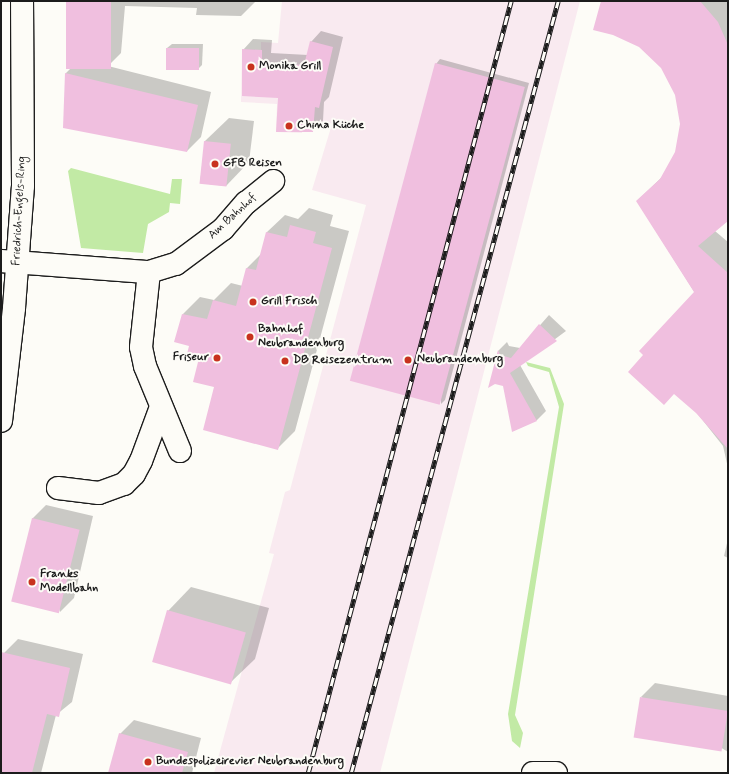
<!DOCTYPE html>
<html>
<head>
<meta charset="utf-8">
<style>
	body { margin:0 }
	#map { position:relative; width:729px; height:774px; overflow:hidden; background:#fdfcf7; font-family:Mynerve,sans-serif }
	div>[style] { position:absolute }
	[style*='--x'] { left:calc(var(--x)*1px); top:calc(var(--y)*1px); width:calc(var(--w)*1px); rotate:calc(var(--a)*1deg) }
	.built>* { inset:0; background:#f9eaf0 }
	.green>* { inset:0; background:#c2eaa5 }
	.shadow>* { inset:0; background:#0003 }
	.building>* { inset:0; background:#f0bfdf; transform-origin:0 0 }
	.roads { filter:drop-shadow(1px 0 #1c1c1c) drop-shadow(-1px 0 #1c1c1c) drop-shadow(0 1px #1c1c1c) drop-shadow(0 -1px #1c1c1c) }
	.minor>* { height:22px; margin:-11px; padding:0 11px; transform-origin:11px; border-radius:11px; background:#fdfcf7 }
	.primary>* { height:22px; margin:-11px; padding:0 11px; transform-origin:11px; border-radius:11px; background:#fdfcf7 }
	.rail>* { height:4.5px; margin-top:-2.25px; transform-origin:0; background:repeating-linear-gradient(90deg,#fdfcf7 0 9px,#1c1c1c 0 18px); box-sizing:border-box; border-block:1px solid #1c1c1c }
	.dots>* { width:11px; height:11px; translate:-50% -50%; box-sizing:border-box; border:2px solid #fdfcf7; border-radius:50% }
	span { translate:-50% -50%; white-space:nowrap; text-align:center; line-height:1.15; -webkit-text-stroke:4px #fdfcf7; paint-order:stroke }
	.poi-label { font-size:12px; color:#1c1c1c; font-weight:700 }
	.left { translate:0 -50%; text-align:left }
	.right { translate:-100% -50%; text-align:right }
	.street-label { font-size:12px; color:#1c1c1c }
	.frame { position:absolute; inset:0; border:2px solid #1c1c1c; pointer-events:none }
</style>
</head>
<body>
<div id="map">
	<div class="built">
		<i style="clip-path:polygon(282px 1px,580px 1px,380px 773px,214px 773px,274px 554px,269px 553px,285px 492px,290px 490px,366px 205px,312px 190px,332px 124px,303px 121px,302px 133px,276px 132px,277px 104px,241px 102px,242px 49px,261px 50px,261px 42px,278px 43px)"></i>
	</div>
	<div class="green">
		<i style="clip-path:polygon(71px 168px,170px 194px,172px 179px,182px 179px,180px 204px,170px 203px,169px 212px,148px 224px,143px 253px,81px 248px,68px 171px)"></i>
		<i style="clip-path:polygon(526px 362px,550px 368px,564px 404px,515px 715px,523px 733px,520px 748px,512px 741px,508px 714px,559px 407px,549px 372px,528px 366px)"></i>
	</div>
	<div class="shadow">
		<i style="clip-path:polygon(66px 1px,256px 1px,241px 16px,196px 15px,197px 8px,125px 6px,121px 53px,108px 66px,211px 92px,201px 137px,187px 151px,64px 127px,66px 73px,71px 68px)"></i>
		<i style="clip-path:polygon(602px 1px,728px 1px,728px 220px,715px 231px,728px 242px,728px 468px,723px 446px,697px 413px,695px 293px,637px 201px,662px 177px,676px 152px,681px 124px,676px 94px,662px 68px)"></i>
		<i style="clip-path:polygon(321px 31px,343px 37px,329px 97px,324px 102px,323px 121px,312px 131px,279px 97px,243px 50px,253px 39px,272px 40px,271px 53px,308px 55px,311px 42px)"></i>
		<i style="clip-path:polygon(172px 44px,203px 44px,202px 65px,198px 69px,167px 48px)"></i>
		<i style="clip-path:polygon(440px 59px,529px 83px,445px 400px,441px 404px,436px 64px)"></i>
		<i style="clip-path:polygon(229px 118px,254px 121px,249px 162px,226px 186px,200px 183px,205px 141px)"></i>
		<i style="clip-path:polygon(309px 208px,333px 215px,330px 226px,349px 231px,295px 431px,278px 448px,216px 387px,200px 357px,191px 345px,183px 314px,200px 297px,214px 300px,231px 283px,243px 286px,247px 268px,261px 254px,267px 232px,285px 215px,298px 219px)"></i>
		<i style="clip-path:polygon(549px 315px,566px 331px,520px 365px,546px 411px,537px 420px,513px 431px,504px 385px,494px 383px,490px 386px,498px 351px,507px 342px,509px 346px,520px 348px)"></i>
		<i style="clip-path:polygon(46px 505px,93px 516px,74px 598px,60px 612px,32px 519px)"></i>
		<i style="clip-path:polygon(728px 539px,728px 558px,724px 556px)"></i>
		<i style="clip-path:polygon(191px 587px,269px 608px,255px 659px,231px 682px,168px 611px)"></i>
		<i style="clip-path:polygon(18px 639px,83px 654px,72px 702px,56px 715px,41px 773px,1px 773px,1px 664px,4px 653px)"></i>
		<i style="clip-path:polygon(655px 683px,728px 696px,728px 752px,641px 697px)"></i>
		<i style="clip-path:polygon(134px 720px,201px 738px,192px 773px,110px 773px,120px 734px)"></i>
	</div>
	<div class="building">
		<i style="left:66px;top:1px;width:45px;height:68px"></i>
		<i style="clip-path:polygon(601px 1px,700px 1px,718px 22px,728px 45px,728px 221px,698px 246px,728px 273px,728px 449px,696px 413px,674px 394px,664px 405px,628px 372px,643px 355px,639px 351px,694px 292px,636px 201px,660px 179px,675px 152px,680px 124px,675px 95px,661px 68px,639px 47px,613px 35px,593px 30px)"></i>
		<i style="clip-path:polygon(310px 41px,333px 47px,319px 108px,315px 107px,313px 132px,276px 132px,278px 98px,242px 96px,242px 49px,262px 50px,262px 63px,304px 65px)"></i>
		<i style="left:166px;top:48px;width:33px;height:22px"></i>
		<i style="left:435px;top:63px;width:93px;height:329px;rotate:15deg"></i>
		<i style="clip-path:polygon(65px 73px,198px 105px,187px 152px,63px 128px)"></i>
		<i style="left:204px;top:141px;width:27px;height:43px;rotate:6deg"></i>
		<i style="clip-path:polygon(290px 225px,316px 232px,313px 243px,332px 248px,278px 450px,203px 430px,214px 387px,193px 382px,199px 358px,187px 354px,189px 346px,174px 342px,182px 314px,207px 319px,213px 300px,236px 306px,246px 268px,256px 270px,266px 232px,287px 237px)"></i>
		<i style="clip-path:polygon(539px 324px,557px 341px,510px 373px,537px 421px,512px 432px,503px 386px,495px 384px,488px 388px,498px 350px,500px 355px,511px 358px)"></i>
		<i style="left:32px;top:518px;width:49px;height:86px;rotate:14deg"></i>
		<i style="left:167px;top:610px;width:82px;height:54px;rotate:16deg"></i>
		<i style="clip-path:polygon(1px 652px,70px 668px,59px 717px,47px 714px,32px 773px,1px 773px)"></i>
		<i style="left:640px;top:697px;width:89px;height:41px;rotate:9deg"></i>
		<i style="clip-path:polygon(119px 733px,188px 752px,182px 773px,108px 773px)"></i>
	</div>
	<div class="roads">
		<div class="minor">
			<i style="--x:1;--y:261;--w:148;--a:4.3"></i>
			<i style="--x:180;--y:451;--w:92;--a:-112.4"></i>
			<i style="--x:145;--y:366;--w:19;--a:-102"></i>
			<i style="--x:141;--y:347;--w:75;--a:-83.9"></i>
			<i style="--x:149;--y:272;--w:28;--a:-17"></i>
			<i style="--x:176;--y:264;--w:59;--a:-36.7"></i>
			<i style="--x:223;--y:229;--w:35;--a:-49"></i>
			<i style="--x:246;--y:203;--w:35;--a:-39"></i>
			<i style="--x:58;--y:488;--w:41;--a:7"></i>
			<i style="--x:99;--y:493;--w:27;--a:-20"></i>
			<i style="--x:124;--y:484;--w:14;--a:-45"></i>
			<i style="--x:134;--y:474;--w:15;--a:-62"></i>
			<i style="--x:141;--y:461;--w:58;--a:-69.7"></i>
			<i style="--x:533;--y:773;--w:23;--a:0"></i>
		</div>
		<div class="primary">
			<i style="--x:1;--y:421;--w:114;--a:-83.4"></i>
			<i style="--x:14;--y:308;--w:122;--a:-85.8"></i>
			<i style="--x:23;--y:186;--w:185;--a:-90.3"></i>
		</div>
	</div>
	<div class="rail">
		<i style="--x:308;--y:773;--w:798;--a:-75.27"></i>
		<i style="--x:351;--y:773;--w:799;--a:-74.99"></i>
	</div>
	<div class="dots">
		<i style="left:251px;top:67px;background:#c8321e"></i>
		<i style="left:289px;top:126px;background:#c8321e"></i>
		<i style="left:215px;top:164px;background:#c8321e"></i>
		<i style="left:253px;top:302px;background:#c8321e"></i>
		<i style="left:250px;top:337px;background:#c8321e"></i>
		<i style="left:217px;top:358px;background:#c8321e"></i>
		<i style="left:408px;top:360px;background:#c8321e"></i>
		<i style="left:285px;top:361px;background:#c8321e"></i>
		<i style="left:32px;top:582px;background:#c8321e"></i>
		<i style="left:148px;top:762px;background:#c8321e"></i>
	</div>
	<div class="poi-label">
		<span class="left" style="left:259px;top:67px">Monika Grill</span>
		<span class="left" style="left:297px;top:126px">China Küche</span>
		<span class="left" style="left:223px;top:164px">GFB Reisen</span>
		<span class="left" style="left:261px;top:302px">Grill Frisch</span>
		<span class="left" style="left:258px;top:337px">Bahnhof<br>Neubrandenburg</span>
		<span class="right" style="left:209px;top:358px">Friseur</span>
		<span class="left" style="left:417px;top:360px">Neubrandenburg</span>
		<span class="left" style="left:293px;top:361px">DB Reisezentrum</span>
		<span class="left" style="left:40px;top:582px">Franks<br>Modellbahn</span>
		<span class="left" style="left:156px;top:762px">Bundespolizeirevier Neubrandenburg</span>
	</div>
	<div class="street-label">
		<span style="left:20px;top:211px;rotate:-87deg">Friedrich-Engels-Ring</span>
		<span style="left:233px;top:217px;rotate:-43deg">Am Bahnhof</span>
	</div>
	<div class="frame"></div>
</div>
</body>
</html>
